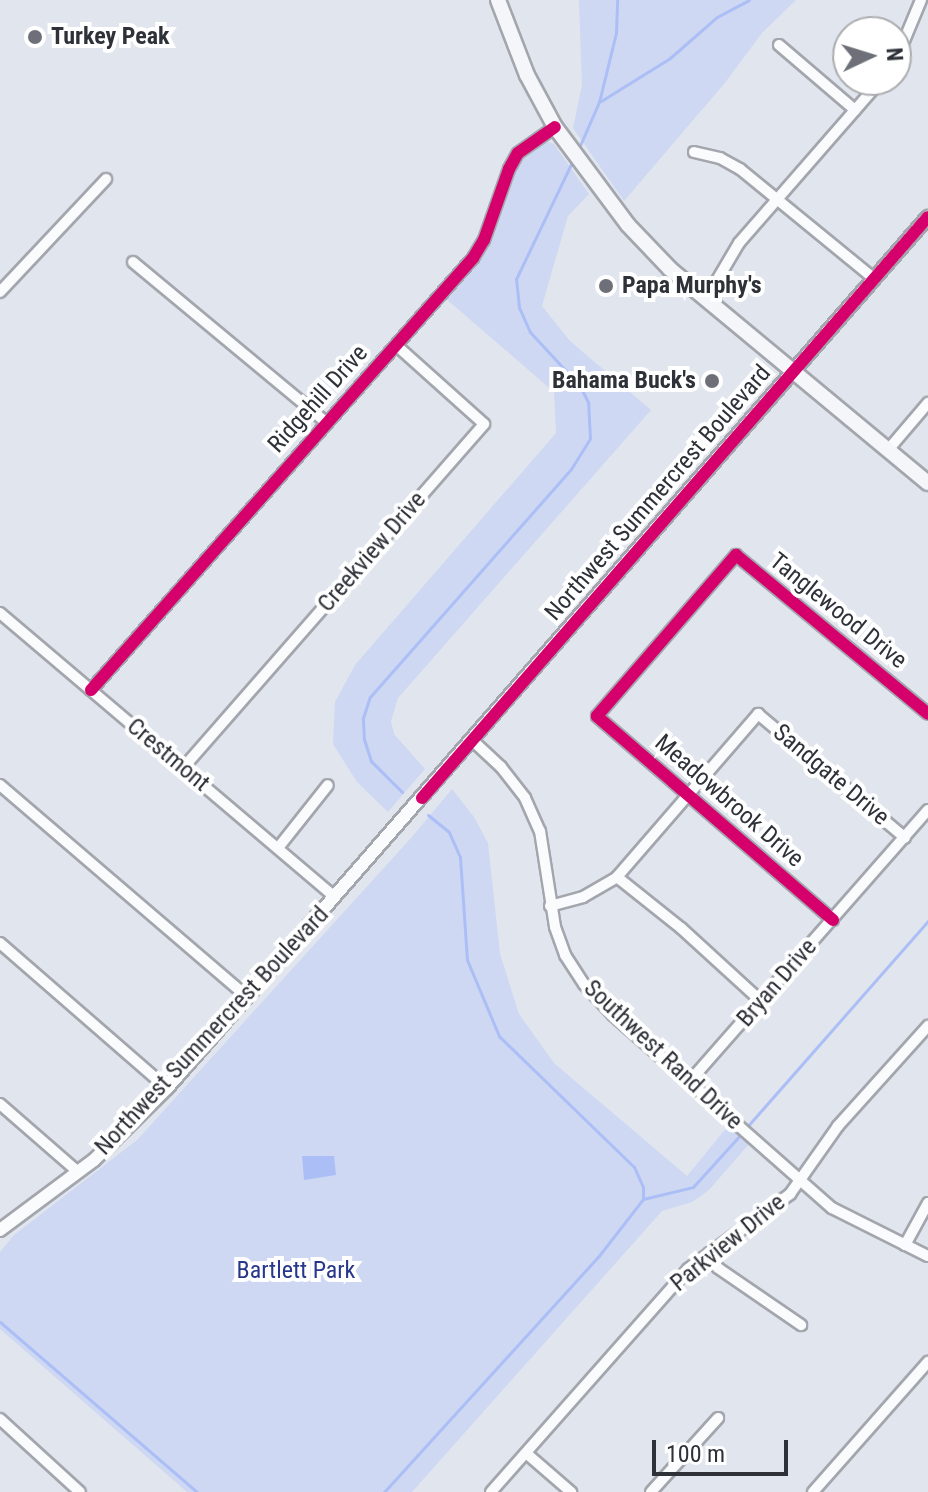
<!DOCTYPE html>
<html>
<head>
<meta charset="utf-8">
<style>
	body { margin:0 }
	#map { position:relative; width:928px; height:1492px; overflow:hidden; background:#e1e5ee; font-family:"Roboto Condensed",sans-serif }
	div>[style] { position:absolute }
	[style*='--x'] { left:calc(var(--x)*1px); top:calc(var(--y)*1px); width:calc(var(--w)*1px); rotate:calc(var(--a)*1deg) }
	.green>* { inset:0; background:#ced8f2 }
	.water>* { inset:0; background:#acbef6 }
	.stream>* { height:3px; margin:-1.5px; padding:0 1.5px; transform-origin:1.5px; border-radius:1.5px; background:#acbef6 }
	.roads { filter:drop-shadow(2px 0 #a3a6ad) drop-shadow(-2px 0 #a3a6ad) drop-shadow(0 2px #a3a6ad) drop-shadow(0 -2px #a3a6ad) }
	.minor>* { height:10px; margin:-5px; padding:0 5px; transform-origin:5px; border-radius:5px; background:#fafbfc }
	.tertiary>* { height:12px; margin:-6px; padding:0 6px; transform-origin:6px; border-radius:6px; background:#fafbfc }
	.secondary>* { height:14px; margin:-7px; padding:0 7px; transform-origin:7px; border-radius:7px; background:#f5f6f9 }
	.cycleway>* { height:12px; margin:-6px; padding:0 6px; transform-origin:6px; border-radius:6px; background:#d6006c }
	.dots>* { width:22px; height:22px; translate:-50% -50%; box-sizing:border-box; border:4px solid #fff; border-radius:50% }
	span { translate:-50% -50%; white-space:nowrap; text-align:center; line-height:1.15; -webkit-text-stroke:8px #fff; paint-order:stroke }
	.poi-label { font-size:24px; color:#2f3138; font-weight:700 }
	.left { translate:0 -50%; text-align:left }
	.right { translate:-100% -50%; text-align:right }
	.street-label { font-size:24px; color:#2f3138 }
	.park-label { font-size:24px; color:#27378b }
	.north { position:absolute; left:832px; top:16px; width:80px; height:80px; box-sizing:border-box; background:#fff; border:2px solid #acadaf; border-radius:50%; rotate:86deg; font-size:22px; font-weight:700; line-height:32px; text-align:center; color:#2f3138 }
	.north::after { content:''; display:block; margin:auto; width:28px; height:36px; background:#6d7078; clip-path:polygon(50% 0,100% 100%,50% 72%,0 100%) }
	.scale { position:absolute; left:652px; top:1440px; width:136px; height:36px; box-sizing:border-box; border:4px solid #2f3138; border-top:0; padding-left:10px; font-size:24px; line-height:28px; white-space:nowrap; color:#2f3138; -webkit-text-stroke:6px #fff; paint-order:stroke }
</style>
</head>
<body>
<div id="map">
	<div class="green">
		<i style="clip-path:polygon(579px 0,796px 0,762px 33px,724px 84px,624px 201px,573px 128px,582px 85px)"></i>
		<i style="clip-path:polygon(546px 141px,554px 144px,589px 194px,568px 216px,542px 306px,570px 341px,651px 410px,398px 698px,391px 721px,394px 734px,425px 769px,388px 812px,357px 782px,333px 744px,335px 702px,355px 665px,556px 433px,554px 392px,445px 298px,485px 250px,510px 181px,522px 160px)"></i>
		<i style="clip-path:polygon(452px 789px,474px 817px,488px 843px,500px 954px,519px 1014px,554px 1063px,687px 1176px,728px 1126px,749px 1144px,709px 1190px,692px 1202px,662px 1211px,412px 1492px,187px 1492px,0 1329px,0 1252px,14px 1235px,137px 1140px,411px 838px)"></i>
	</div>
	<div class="water">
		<i style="clip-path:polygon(302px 1156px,334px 1156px,336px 1175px,304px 1180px)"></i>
	</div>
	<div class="stream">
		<i style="--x:601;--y:101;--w:81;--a:-31.9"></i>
		<i style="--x:670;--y:58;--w:62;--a:-41.1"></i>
		<i style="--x:717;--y:17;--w:36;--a:-28"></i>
		<i style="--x:578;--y:150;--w:52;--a:-66.4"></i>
		<i style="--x:599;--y:102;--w:71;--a:-76.2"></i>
		<i style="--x:616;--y:33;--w:33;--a:-88"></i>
		<i style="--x:402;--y:792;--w:44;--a:-135"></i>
		<i style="--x:371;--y:761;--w:22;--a:-108"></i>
		<i style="--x:364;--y:740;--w:22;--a:-93"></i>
		<i style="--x:363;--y:718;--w:22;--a:-72"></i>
		<i style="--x:370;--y:697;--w:304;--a:-48.6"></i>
		<i style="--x:571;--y:469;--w:36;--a:-58"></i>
		<i style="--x:590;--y:438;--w:36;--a:-93"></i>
		<i style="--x:588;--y:402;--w:18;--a:-117"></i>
		<i style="--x:580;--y:386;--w:74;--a:-132.8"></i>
		<i style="--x:530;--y:332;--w:27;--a:-114"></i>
		<i style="--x:519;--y:307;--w:28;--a:-96"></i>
		<i style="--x:516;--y:279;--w:132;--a:-64.4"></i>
		<i style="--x:746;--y:1128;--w:276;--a:-48.7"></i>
		<i style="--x:643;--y:1199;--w:51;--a:-13.5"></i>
		<i style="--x:693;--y:1187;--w:72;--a:-47.8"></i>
		<i style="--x:0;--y:1322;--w:260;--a:40.8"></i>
		<i style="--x:384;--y:1492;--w:318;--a:-47.7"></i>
		<i style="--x:598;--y:1257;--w:73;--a:-52.2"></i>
		<i style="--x:643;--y:1199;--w:12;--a:-90"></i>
		<i style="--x:643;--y:1187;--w:22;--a:-114"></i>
		<i style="--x:634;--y:1167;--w:188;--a:-135.9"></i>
		<i style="--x:499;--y:1036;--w:82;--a:-112.8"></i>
		<i style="--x:467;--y:960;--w:103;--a:-93.9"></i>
		<i style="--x:460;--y:857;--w:27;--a:-114"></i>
		<i style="--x:449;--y:832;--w:27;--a:-141"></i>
	</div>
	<div class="roads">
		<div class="minor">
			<i style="--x:779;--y:45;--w:100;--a:40.5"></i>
			<i style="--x:896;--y:60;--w:65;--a:-67.4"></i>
			<i style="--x:694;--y:152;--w:27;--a:13"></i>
			<i style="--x:720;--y:158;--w:23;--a:29"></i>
			<i style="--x:740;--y:169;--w:172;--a:39.3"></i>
			<i style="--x:133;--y:262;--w:251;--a:39.7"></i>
			<i style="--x:0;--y:292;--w:155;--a:-46.8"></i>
			<i style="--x:706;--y:299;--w:65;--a:-59.5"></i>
			<i style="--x:739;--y:243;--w:216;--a:-48.9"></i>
			<i style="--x:888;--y:450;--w:62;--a:-49.6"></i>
			<i style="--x:0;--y:613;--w:439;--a:40.3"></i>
			<i style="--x:91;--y:690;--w:577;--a:-48.51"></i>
			<i style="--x:473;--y:258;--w:21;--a:-59"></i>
			<i style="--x:484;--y:240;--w:75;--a:-70.6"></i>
			<i style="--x:509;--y:169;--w:18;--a:-61"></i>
			<i style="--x:518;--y:153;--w:45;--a:-35.1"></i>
			<i style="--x:472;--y:740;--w:40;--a:43"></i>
			<i style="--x:501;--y:767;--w:39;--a:52"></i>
			<i style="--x:525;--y:798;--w:36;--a:66"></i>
			<i style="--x:540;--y:831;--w:97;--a:81.1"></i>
			<i style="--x:555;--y:927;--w:30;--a:70"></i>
			<i style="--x:565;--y:955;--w:35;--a:57"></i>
			<i style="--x:584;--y:984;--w:42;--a:46.9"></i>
			<i style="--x:613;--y:1015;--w:292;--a:41.4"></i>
			<i style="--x:832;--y:1208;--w:107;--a:26.6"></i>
			<i style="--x:183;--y:768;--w:457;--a:-48.8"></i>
			<i style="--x:484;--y:424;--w:118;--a:-138.1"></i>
			<i style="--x:0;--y:785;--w:326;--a:40.6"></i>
			<i style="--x:278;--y:848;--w:80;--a:-51.6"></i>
			<i style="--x:617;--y:877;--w:82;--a:38.6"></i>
			<i style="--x:681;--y:928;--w:108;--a:42.4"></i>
			<i style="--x:550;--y:906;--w:34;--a:-15"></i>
			<i style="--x:583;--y:897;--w:39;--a:-30"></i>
			<i style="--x:617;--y:877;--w:216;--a:-49.1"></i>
			<i style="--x:758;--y:714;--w:192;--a:40.1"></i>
			<i style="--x:833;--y:920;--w:312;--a:-139.2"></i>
			<i style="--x:597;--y:716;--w:213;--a:-49.2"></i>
			<i style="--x:736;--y:555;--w:249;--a:39.6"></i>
			<i style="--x:0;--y:943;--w:221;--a:41"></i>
			<i style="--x:689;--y:1082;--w:362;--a:-48.7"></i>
			<i style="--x:0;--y:1104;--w:102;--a:41"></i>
			<i style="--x:905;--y:1245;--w:48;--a:-61.3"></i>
			<i style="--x:709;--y:1253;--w:17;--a:59"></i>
			<i style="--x:718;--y:1268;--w:101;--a:34.5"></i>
			<i style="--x:0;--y:1419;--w:108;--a:42.4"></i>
			<i style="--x:526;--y:1453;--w:60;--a:40.9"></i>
			<i style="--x:491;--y:1492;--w:298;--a:-48.5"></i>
			<i style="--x:688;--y:1269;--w:127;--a:-36.3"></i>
			<i style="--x:790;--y:1194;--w:83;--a:-54.8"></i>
			<i style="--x:838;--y:1126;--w:135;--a:-48"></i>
			<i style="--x:651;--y:1492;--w:100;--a:-47.8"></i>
			<i style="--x:813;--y:1492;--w:174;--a:-48.5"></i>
		</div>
		<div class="tertiary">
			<i style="--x:0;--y:1230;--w:117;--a:-36.7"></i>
			<i style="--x:94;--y:1160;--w:103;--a:-44.6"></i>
			<i style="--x:167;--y:1088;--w:1157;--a:-48.86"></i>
		</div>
		<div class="secondary">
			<i style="--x:498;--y:0;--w:80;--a:68.9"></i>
			<i style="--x:527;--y:75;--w:59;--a:61.7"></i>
			<i style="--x:555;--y:127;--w:122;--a:53.3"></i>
			<i style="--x:628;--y:225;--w:61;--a:46.3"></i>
			<i style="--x:670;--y:269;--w:335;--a:39.7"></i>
		</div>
	</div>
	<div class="cycleway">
		<i style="--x:91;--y:690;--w:577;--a:-48.51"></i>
		<i style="--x:473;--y:258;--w:21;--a:-59"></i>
		<i style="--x:484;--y:240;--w:75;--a:-70.6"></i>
		<i style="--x:509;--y:169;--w:18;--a:-61"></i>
		<i style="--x:518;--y:153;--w:45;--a:-35.1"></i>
		<i style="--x:422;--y:798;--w:770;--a:-48.95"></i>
		<i style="--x:833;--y:920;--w:312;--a:-139.2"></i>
		<i style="--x:597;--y:716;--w:213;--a:-49.2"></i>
		<i style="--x:736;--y:555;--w:249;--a:39.6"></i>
	</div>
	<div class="dots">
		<i style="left:35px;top:37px;background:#6d7078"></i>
		<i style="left:606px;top:286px;background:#6d7078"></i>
		<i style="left:712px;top:381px;background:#6d7078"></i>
	</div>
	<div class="poi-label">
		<span class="left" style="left:51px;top:37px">Turkey Peak</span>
		<span class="left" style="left:622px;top:286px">Papa Murphy's</span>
		<span class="right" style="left:696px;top:381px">Bahama Buck's</span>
	</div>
	<div class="street-label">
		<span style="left:318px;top:399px;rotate:-48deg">Ridgehill Drive</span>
		<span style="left:658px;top:493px;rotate:-49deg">Northwest Summercrest Boulevard</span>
		<span style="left:372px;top:552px;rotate:-49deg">Creekview Drive</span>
		<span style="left:838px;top:611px;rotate:39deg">Tanglewood Drive</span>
		<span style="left:168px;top:755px;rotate:40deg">Crestmont</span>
		<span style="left:831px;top:775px;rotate:40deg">Sandgate Drive</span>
		<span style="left:729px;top:801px;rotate:41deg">Meadowbrook Drive</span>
		<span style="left:777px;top:983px;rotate:-49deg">Bryan Drive</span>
		<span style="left:212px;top:1031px;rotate:-47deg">Northwest Summercrest Boulevard</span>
		<span style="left:663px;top:1055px;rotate:43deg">Southwest Rand Drive</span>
		<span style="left:728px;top:1243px;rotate:-39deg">Parkview Drive</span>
	</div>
	<div class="park-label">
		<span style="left:296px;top:1271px">Bartlett Park</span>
	</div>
	<div class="north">N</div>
	<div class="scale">100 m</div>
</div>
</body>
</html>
